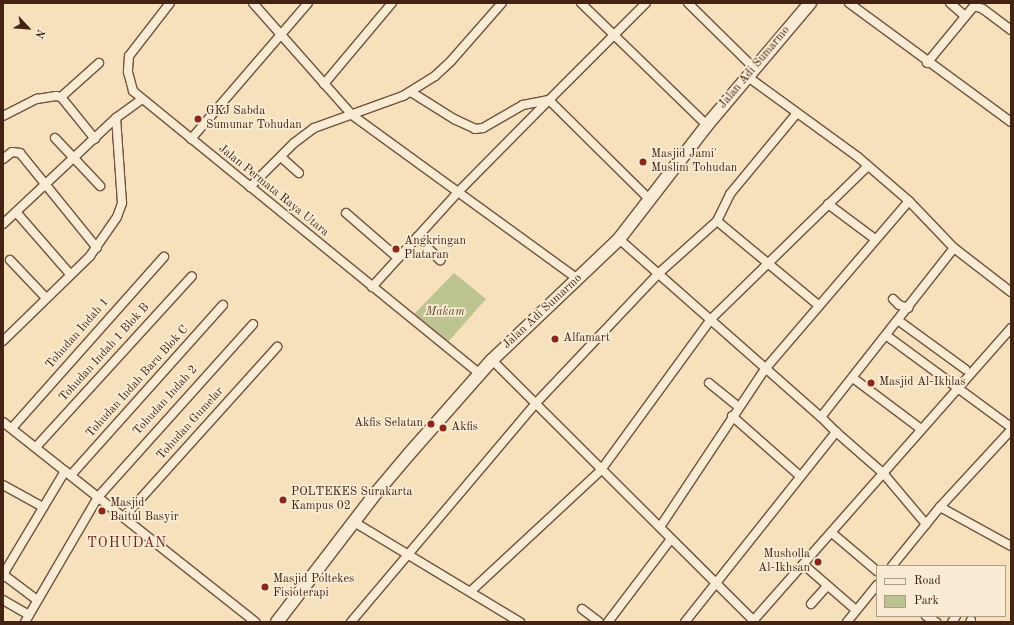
<!DOCTYPE html>
<html>
<head>
<meta charset="utf-8">
<style>
	body { margin:0 }
	#map { position:relative; width:1014px; height:625px; overflow:hidden; background:#f7e1bd; font-family:"Old Standard TT",serif }
	div>[style] { position:absolute }
	[style*='--x'] { left:calc(var(--x)*1px); top:calc(var(--y)*1px); width:calc(var(--w)*1px); rotate:calc(var(--a)*1deg) }
	.green>* { inset:0; background:#bdc391 }
	.roads { filter:drop-shadow(1px 0 #71523e) drop-shadow(-1px 0 #71523e) drop-shadow(0 1px #71523e) drop-shadow(0 -1px #71523e) }
	.street>* { height:8px; margin:-4px; padding:0 4px; transform-origin:4px; border-radius:4px; background:#faecd4 }
	.secondary>* { height:12px; margin:-6px; padding:0 6px; transform-origin:6px; border-radius:6px; background:#faecd4 }
	.dots>* { width:11px; height:11px; translate:-50% -50%; box-sizing:border-box; border:2px solid #faecd4; border-radius:50% }
	span { translate:-50% -50%; white-space:nowrap; text-align:center; line-height:1.15; -webkit-text-stroke:3.5px #faecd4; paint-order:stroke }
	.street-label { font-size:12px; color:#442214 }
	.poi-label { font-size:12px; color:#442214 }
	.left { translate:0 -50%; text-align:left }
	.right { translate:-100% -50%; text-align:right }
	.park-label { font-size:12px; color:#624a33; font-style:italic }
	.quarter-label { font-size:14px; color:#7a1f14; letter-spacing:1px }
	.frame { position:absolute; inset:0; border:4px solid #442214; pointer-events:none }
	.legend { position:absolute; left:876px; top:565px; width:130px; height:52px; box-sizing:border-box; background:#faecd4; border:1px solid #b19b87; margin:0; padding:5px 7px; list-style:none; font-size:12px; color:#442214 }
	.legend li { display:flex; align-items:center; gap:8px; height:20px }
	.legend b { width:20px; border:1px solid #b19b87 }
	.north { position:absolute; left:8px; top:8px; width:40px; height:40px; -webkit-text-stroke:3px #faecd4; paint-order:stroke; rotate:116deg; font-size:11px; font-weight:700; line-height:16px; text-align:center; color:#442214 }
	.north::after { content:''; display:block; margin:auto; width:14px; height:18px; background:#442214; clip-path:polygon(50% 0,100% 100%,50% 72%,0 100%) }
</style>
</head>
<body>
<div id="map">
	<div class="green">
		<i style="clip-path:polygon(454px 273px,486px 299px,448px 342px,413px 315px)"></i>
	</div>
	<div class="roads">
		<div class="street">
			<i style="--x:170;--y:3;--w:67;--a:127.7"></i>
			<i style="--x:129;--y:56;--w:16;--a:94"></i>
			<i style="--x:128;--y:72;--w:20;--a:75"></i>
			<i style="--x:133;--y:91;--w:446;--a:39.2"></i>
			<i style="--x:253;--y:3;--w:149;--a:48.5"></i>
			<i style="--x:352;--y:115;--w:279;--a:36"></i>
			<i style="--x:581;--y:3;--w:175;--a:44.1"></i>
			<i style="--x:688;--y:3;--w:94;--a:44.6"></i>
			<i style="--x:849;--y:3;--w:201;--a:36.3"></i>
			<i style="--x:950;--y:3;--w:20;--a:41"></i>
			<i style="--x:927;--y:63;--w:74;--a:-50.5"></i>
			<i style="--x:974;--y:6;--w:9;--a:18"></i>
			<i style="--x:983;--y:9;--w:35;--a:37"></i>
			<i style="--x:748;--y:77;--w:136;--a:36"></i>
			<i style="--x:858;--y:157;--w:67;--a:40.8"></i>
			<i style="--x:909;--y:201;--w:65;--a:46.2"></i>
			<i style="--x:954;--y:248;--w:72;--a:37.7"></i>
			<i style="--x:324;--y:84;--w:106;--a:-50"></i>
			<i style="--x:411;--y:92;--w:51;--a:32.1"></i>
			<i style="--x:454;--y:119;--w:23;--a:25"></i>
			<i style="--x:475;--y:129;--w:8;--a:-7"></i>
			<i style="--x:483;--y:128;--w:46;--a:-29.9"></i>
			<i style="--x:523;--y:105;--w:26;--a:-11"></i>
			<i style="--x:549;--y:100;--w:137;--a:-45"></i>
			<i style="--x:61;--y:97;--w:51;--a:-41.8"></i>
			<i style="--x:3;--y:116;--w:38;--a:-27"></i>
			<i style="--x:37;--y:99;--w:19;--a:-9"></i>
			<i style="--x:56;--y:96;--w:5;--a:11"></i>
			<i style="--x:61;--y:97;--w:54;--a:51"></i>
			<i style="--x:55;--y:138;--w:66;--a:46.8"></i>
			<i style="--x:191;--y:139;--w:179;--a:-49.3"></i>
			<i style="--x:281;--y:157;--w:24;--a:42"></i>
			<i style="--x:3;--y:159;--w:11;--a:-38"></i>
			<i style="--x:12;--y:152;--w:8;--a:7"></i>
			<i style="--x:20;--y:153;--w:122;--a:51"></i>
			<i style="--x:250;--y:187;--w:62;--a:-45"></i>
			<i style="--x:294;--y:143;--w:25;--a:-37"></i>
			<i style="--x:314;--y:128;--w:95;--a:-19.8"></i>
			<i style="--x:403;--y:96;--w:38;--a:-32"></i>
			<i style="--x:435;--y:76;--w:22;--a:-43"></i>
			<i style="--x:451;--y:61;--w:77;--a:-48.7"></i>
			<i style="--x:828;--y:204;--w:59;--a:36.7"></i>
			<i style="--x:16;--y:212;--w:82;--a:48.9"></i>
			<i style="--x:346;--y:213;--w:69;--a:40.9"></i>
			<i style="--x:717;--y:221;--w:30;--a:-64"></i>
			<i style="--x:730;--y:194;--w:105;--a:-50.4"></i>
			<i style="--x:3;--y:224;--w:155;--a:-43.2"></i>
			<i style="--x:116;--y:118;--w:31;--a:-36"></i>
			<i style="--x:417;--y:237;--w:33;--a:45"></i>
			<i style="--x:619;--y:239;--w:269;--a:41.4"></i>
			<i style="--x:821;--y:417;--w:215;--a:-51.8"></i>
			<i style="--x:10;--y:260;--w:52;--a:46.5"></i>
			<i style="--x:372;--y:287;--w:128;--a:-47.8"></i>
			<i style="--x:458;--y:192;--w:129;--a:-45.3"></i>
			<i style="--x:549;--y:100;--w:141;--a:44.7"></i>
			<i style="--x:893;--y:299;--w:8;--a:45"></i>
			<i style="--x:899;--y:305;--w:10;--a:17"></i>
			<i style="--x:899;--y:321;--w:82;--a:36"></i>
			<i style="--x:887;--y:336;--w:154;--a:36.3"></i>
			<i style="--x:3;--y:341;--w:122;--a:-44.3"></i>
			<i style="--x:90;--y:256;--w:47;--a:-55.3"></i>
			<i style="--x:117;--y:217;--w:15;--a:-70"></i>
			<i style="--x:122;--y:203;--w:85;--a:-94"></i>
			<i style="--x:492;--y:360;--w:371;--a:44.9"></i>
			<i style="--x:853;--y:378;--w:85;--a:36.9"></i>
			<i style="--x:709;--y:383;--w:38;--a:39"></i>
			<i style="--x:732;--y:416;--w:91;--a:41.4"></i>
			<i style="--x:821;--y:417;--w:21;--a:45"></i>
			<i style="--x:3;--y:422;--w:322;--a:38.4"></i>
			<i style="--x:12;--y:428;--w:229;--a:-48.4"></i>
			<i style="--x:36;--y:447;--w:231;--a:-47.6"></i>
			<i style="--x:71;--y:475;--w:228;--a:-48.2"></i>
			<i style="--x:3;--y:485;--w:46;--a:28.8"></i>
			<i style="--x:940;--y:507;--w:81;--a:28.8"></i>
			<i style="--x:124;--y:517;--w:229;--a:-48"></i>
			<i style="--x:354;--y:522;--w:194;--a:31.1"></i>
			<i style="--x:660;--y:527;--w:190;--a:-56.4"></i>
			<i style="--x:765;--y:369;--w:221;--a:-49.4"></i>
			<i style="--x:832;--y:533;--w:59;--a:40.2"></i>
			<i style="--x:804;--y:565;--w:69;--a:40.9"></i>
			<i style="--x:892;--y:566;--w:76;--a:-50.9"></i>
			<i style="--x:940;--y:507;--w:105;--a:-47.3"></i>
			<i style="--x:471;--y:591;--w:178;--a:-42.9"></i>
			<i style="--x:601;--y:470;--w:187;--a:-53.9"></i>
			<i style="--x:711;--y:319;--w:219;--a:-44.3"></i>
			<i style="--x:3;--y:600;--w:30;--a:30"></i>
			<i style="--x:37;--y:600;--w:39;--a:-143"></i>
			<i style="--x:6;--y:577;--w:4;--a:-117"></i>
			<i style="--x:4;--y:573;--w:119;--a:-59.1"></i>
			<i style="--x:811;--y:604;--w:24;--a:-48"></i>
			<i style="--x:582;--y:609;--w:21;--a:37"></i>
			<i style="--x:926;--y:616;--w:12;--a:31"></i>
			<i style="--x:25;--y:622;--w:145;--a:-59.7"></i>
			<i style="--x:98;--y:497;--w:232;--a:-48.1"></i>
			<i style="--x:351;--y:622;--w:287;--a:-49.8"></i>
			<i style="--x:536;--y:403;--w:179;--a:-46.6"></i>
			<i style="--x:659;--y:273;--w:78;--a:-41.9"></i>
			<i style="--x:717;--y:221;--w:131;--a:39.7"></i>
			<i style="--x:608;--y:622;--w:104;--a:-52.8"></i>
			<i style="--x:685;--y:622;--w:243;--a:-51.5"></i>
			<i style="--x:836;--y:432;--w:62;--a:41.1"></i>
			<i style="--x:883;--y:473;--w:67;--a:49.9"></i>
			<i style="--x:752;--y:622;--w:392;--a:-48.6"></i>
			<i style="--x:847;--y:622;--w:48;--a:-51"></i>
			<i style="--x:952;--y:622;--w:7;--a:-56"></i>
			<i style="--x:970;--y:622;--w:2;--a:-63"></i>
		</div>
		<div class="secondary">
			<i style="--x:277;--y:622;--w:163;--a:-52.5"></i>
			<i style="--x:376;--y:493;--w:51;--a:-49.8"></i>
			<i style="--x:409;--y:454;--w:125;--a:-48.6"></i>
			<i style="--x:492;--y:360;--w:175;--a:-43.6"></i>
			<i style="--x:619;--y:239;--w:144;--a:-52.3"></i>
			<i style="--x:707;--y:125;--w:160;--a:-49.8"></i>
		</div>
	</div>
	<div class="dots">
		<i style="left:198px;top:119px;background:#8f2418"></i>
		<i style="left:643px;top:162px;background:#8f2418"></i>
		<i style="left:396px;top:249px;background:#8f2418"></i>
		<i style="left:555px;top:339px;background:#8f2418"></i>
		<i style="left:871px;top:383px;background:#8f2418"></i>
		<i style="left:431px;top:424px;background:#8f2418"></i>
		<i style="left:443px;top:428px;background:#8f2418"></i>
		<i style="left:283px;top:500px;background:#8f2418"></i>
		<i style="left:102px;top:511px;background:#8f2418"></i>
		<i style="left:818px;top:562px;background:#8f2418"></i>
		<i style="left:265px;top:587px;background:#8f2418"></i>
	</div>
	<div class="street-label">
		<span style="left:755px;top:68px;rotate:-50deg">Jalan Adi Sumarmo</span>
		<span style="left:273px;top:191px;rotate:39deg">Jalan Permata Raya Utara</span>
		<span style="left:543px;top:312px;rotate:-43deg">Jalan Adi Sumarmo</span>
		<span style="left:78px;top:334px;rotate:-49deg">Tohudan Indah 1</span>
		<span style="left:105px;top:353px;rotate:-48deg">Tohudan Indah 1 Blok B</span>
		<span style="left:138px;top:382px;rotate:-48deg">Tohudan Indah Baru Blok C</span>
		<span style="left:166px;top:401px;rotate:-48deg">Tohudan Indah 2</span>
		<span style="left:191px;top:424px;rotate:-48deg">Tohudan Gumelar</span>
	</div>
	<div class="poi-label">
		<span class="left" style="left:206px;top:119px">GKJ Sabda<br>Sumunar Tohudan</span>
		<span class="left" style="left:651px;top:162px">Masjid Jami'<br>Muslim Tohudan</span>
		<span class="left" style="left:404px;top:249px">Angkringan<br>Plataran</span>
		<span class="left" style="left:563px;top:339px">Alfamart</span>
		<span class="left" style="left:879px;top:383px">Masjid Al-Ikhlas</span>
		<span class="right" style="left:423px;top:424px">Akfis Selatan</span>
		<span class="left" style="left:451px;top:428px">Akfis</span>
		<span class="left" style="left:291px;top:500px">POLTEKES Surakarta<br>Kampus 02</span>
		<span class="left" style="left:110px;top:511px">Masjid<br>Baitul Basyir</span>
		<span class="right" style="left:810px;top:562px">Musholla<br>Al-Ikhsan</span>
		<span class="left" style="left:273px;top:587px">Masjid Poltekes<br>Fisioterapi</span>
	</div>
	<div class="park-label">
		<span style="left:445px;top:313px">Makam</span>
	</div>
	<div class="quarter-label">
		<span style="left:127px;top:543px">TOHUDAN</span>
	</div>
	<div class="frame"></div>
	<ul class="legend">
	<li><b style="height:5px;background:#faecd4"></b>Road</li>
	<li><b style="height:11px;background:#bdc391"></b>Park</li>
	</ul>
	<div class="north">N</div>
</div>
</body>
</html>
